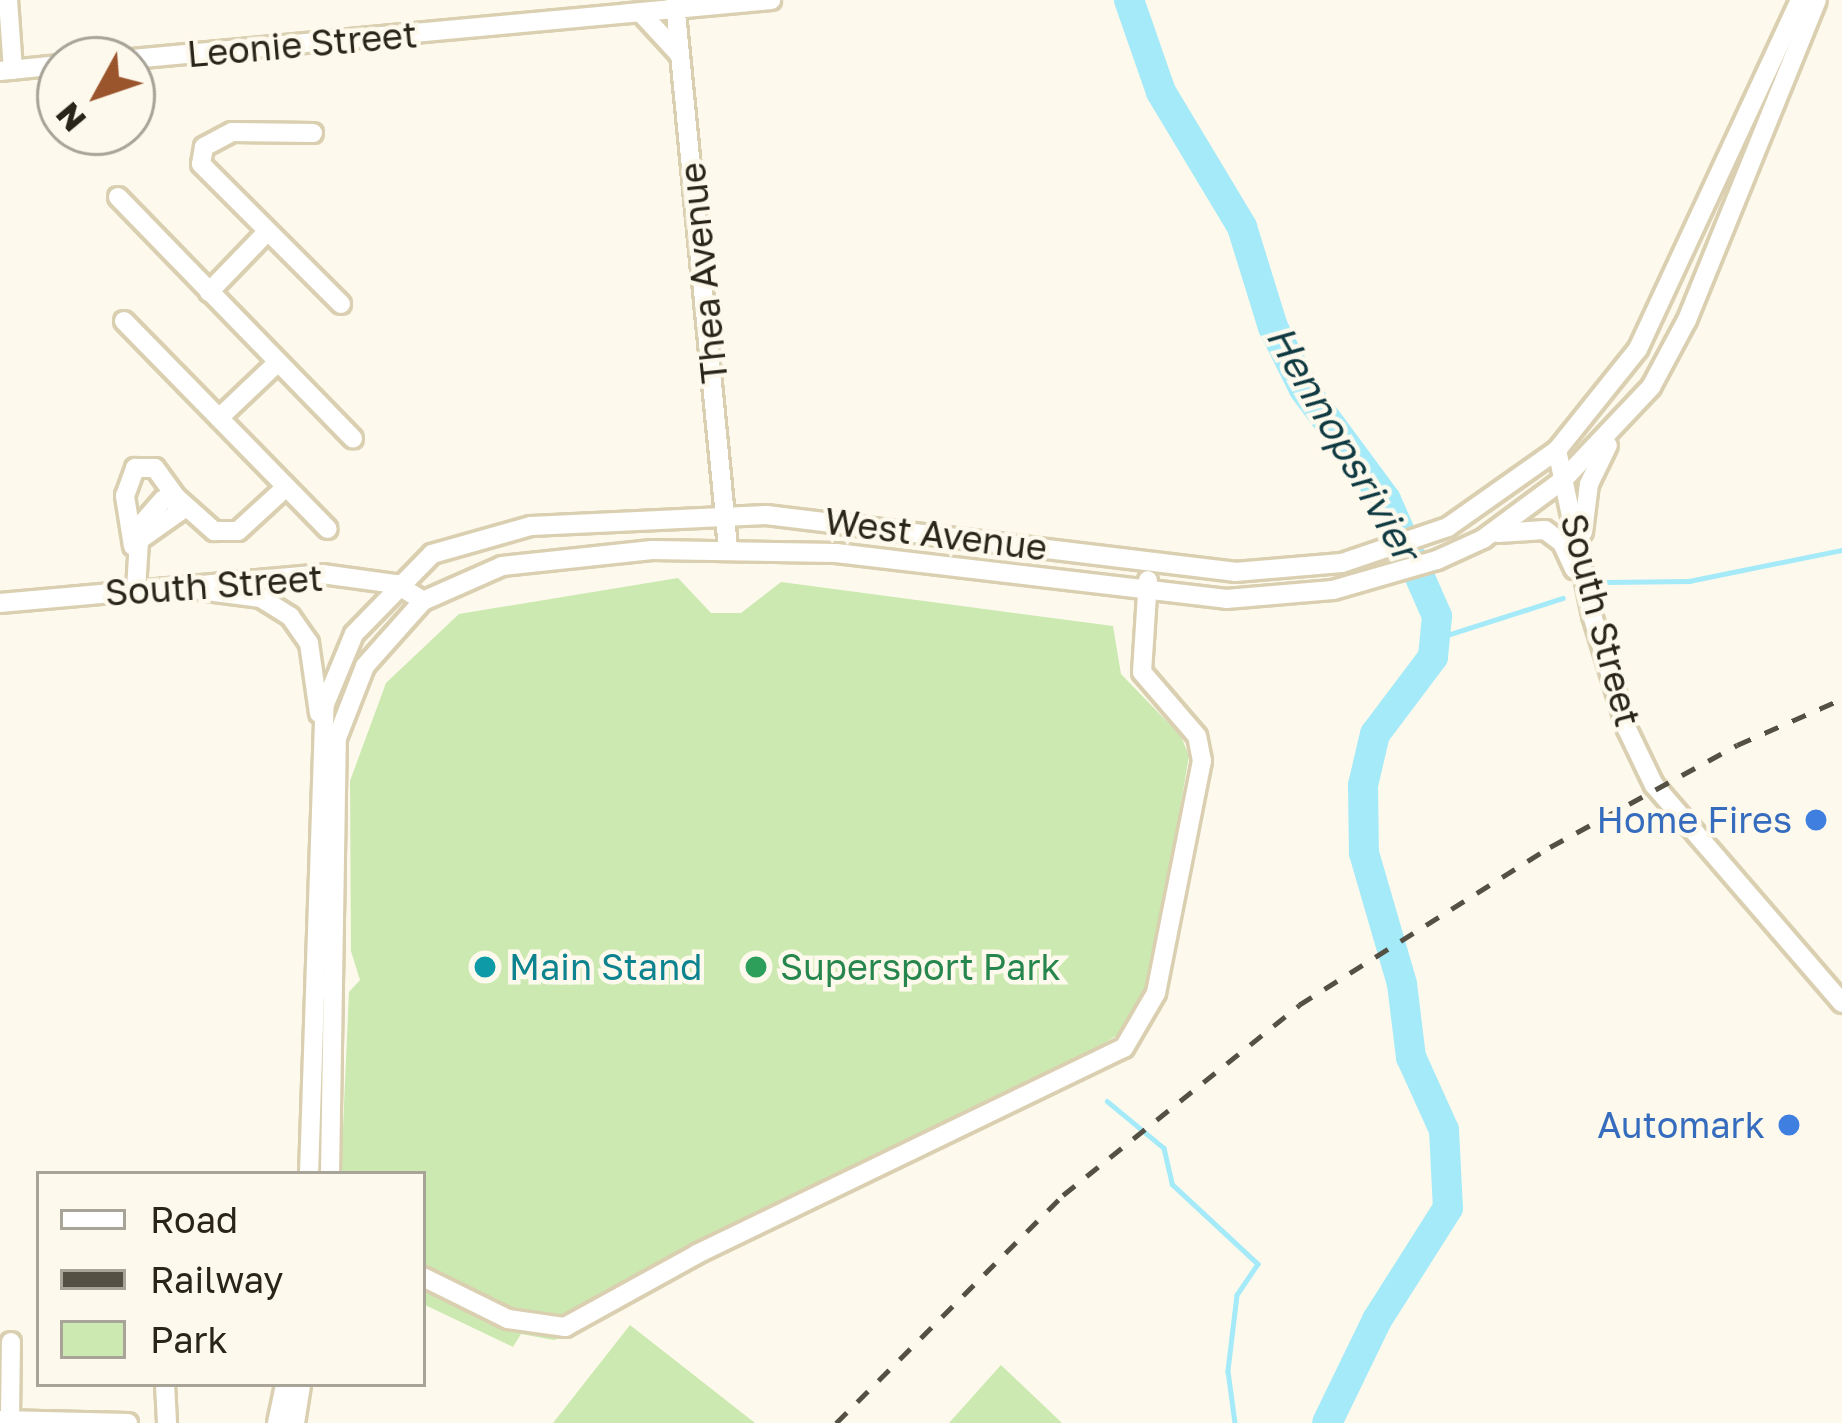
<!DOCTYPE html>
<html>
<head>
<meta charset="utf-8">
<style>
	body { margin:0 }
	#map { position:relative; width:1842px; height:1423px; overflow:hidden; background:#fdf9ec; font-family:"Golos Text",sans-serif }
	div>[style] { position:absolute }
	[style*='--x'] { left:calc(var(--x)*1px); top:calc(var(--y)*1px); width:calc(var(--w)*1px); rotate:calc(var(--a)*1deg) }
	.green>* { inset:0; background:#cbe9b0 }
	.stream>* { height:4.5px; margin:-2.25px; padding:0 2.25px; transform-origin:2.25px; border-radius:2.25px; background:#a4eaf9 }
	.river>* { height:30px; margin:-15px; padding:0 15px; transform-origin:15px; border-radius:15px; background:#a4eaf9 }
	.roads { filter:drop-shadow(3px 0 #dad0b1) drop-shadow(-3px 0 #dad0b1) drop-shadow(0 3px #dad0b1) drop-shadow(0 -3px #dad0b1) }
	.minor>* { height:18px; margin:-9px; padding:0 9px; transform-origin:9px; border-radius:9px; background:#fff }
	.rail>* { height:4.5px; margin-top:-2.25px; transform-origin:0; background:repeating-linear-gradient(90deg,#545043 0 15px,transparent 0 30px) }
	.dots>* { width:33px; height:33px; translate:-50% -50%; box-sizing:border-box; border:6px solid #fdf9ec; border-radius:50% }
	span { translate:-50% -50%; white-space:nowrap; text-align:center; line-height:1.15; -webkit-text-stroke:9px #fdf9ec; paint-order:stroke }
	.street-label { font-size:36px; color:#292519 }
	.shop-label { font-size:36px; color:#366cbe }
	.right { translate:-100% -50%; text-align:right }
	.culture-label { font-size:36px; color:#0d838f }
	.left { translate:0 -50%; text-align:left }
	.leisure-label { font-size:36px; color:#27864d }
	.water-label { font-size:39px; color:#0e3941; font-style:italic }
	.legend { position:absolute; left:36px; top:1171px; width:390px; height:216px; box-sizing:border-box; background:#fdf9ec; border:3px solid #a8a498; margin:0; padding:15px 21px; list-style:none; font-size:36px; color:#292519 }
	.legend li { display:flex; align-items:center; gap:24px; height:60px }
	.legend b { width:60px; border:3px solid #a8a498 }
	.north { position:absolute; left:36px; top:36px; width:120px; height:120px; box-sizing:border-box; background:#fdf9ec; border:3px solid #a8a498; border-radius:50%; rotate:230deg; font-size:33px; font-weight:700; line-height:48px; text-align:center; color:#292519 }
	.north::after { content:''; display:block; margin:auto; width:42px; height:54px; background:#9b552d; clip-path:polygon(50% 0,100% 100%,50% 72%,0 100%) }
</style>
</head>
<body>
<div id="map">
	<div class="green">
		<i style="clip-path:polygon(678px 578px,711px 613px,741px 613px,781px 582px,1113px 626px,1121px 674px,1181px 736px,1189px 756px,1152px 972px,1127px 1029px,1081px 1058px,1089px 1077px,702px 1263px,579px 1332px,554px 1340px,521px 1334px,513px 1347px,423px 1304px,423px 1174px,341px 1174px,349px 992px,360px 980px,351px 951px,350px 781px,386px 683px,459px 614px)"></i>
		<i style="clip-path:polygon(630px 1325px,755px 1423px,553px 1423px)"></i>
		<i style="clip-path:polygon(1001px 1365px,1062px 1423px,949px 1423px)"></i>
	</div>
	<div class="stream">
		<i style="--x:1607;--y:582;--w:82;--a:-0.7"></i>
		<i style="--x:1689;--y:581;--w:156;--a:-11.5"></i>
		<i style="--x:1435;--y:639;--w:134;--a:-17.8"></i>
		<i style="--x:1107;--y:1101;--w:74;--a:39.5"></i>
		<i style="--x:1164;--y:1148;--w:37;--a:77"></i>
		<i style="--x:1172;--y:1184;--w:117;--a:42.9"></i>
		<i style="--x:1258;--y:1264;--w:37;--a:124"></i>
		<i style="--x:1237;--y:1295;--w:77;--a:96.8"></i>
		<i style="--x:1228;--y:1371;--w:52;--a:82.3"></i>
	</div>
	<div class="river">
		<i style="--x:1129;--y:0;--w:97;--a:70.8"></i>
		<i style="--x:1161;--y:92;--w:157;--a:59"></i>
		<i style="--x:1242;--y:227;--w:105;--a:72.8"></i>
		<i style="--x:1273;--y:327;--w:69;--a:63.4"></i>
		<i style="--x:1304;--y:389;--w:138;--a:53.5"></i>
		<i style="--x:1386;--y:500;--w:127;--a:66.3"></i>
		<i style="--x:1437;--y:616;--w:41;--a:95.6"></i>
		<i style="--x:1433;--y:657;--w:96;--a:127"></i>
		<i style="--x:1375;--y:734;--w:52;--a:103.2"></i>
		<i style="--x:1363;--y:785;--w:68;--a:89.2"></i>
		<i style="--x:1364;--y:853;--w:136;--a:73.8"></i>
		<i style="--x:1402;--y:984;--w:74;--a:83"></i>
		<i style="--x:1411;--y:1057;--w:80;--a:65.7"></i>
		<i style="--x:1444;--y:1130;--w:78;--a:87.1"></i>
		<i style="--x:1448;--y:1208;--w:133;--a:122.4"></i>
		<i style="--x:1377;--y:1320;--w:114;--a:115.9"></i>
	</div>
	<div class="roads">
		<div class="minor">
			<i style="--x:8;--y:0;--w:70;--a:85.9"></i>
			<i style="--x:675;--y:3;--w:547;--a:84.44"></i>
			<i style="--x:641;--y:13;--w:56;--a:47.2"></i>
			<i style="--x:121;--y:60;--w:653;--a:-5.27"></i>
			<i style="--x:0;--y:71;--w:60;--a:-5.7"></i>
			<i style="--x:313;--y:133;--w:81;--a:-179.3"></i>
			<i style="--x:232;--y:132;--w:32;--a:152"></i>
			<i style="--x:204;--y:147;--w:17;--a:100"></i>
			<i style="--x:201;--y:164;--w:198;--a:45"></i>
			<i style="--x:118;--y:197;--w:337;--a:45.8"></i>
			<i style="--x:209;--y:292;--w:83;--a:-46"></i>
			<i style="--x:124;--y:321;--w:291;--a:45.6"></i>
			<i style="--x:219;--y:418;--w:80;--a:-43.5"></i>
			<i style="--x:1557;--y:450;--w:169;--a:78"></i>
			<i style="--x:1592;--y:615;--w:119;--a:72.9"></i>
			<i style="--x:1627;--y:729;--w:62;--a:64.3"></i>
			<i style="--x:1654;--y:785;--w:288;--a:49.2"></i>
			<i style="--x:1583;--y:532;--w:48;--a:-82.9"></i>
			<i style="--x:1589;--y:484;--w:43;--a:-64"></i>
			<i style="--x:1498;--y:533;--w:47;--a:-3.7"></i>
			<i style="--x:1545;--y:530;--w:21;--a:37"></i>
			<i style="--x:1562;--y:543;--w:29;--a:65"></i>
			<i style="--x:138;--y:541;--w:59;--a:-35.3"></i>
			<i style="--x:133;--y:546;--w:51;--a:-99.1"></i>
			<i style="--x:125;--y:496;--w:30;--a:-70"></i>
			<i style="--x:135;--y:468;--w:20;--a:0"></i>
			<i style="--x:155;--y:468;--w:37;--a:54"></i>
			<i style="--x:136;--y:589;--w:63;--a:-86.4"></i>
			<i style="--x:140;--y:526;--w:35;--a:-49"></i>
			<i style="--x:163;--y:500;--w:14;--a:-8"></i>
			<i style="--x:177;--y:498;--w:50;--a:41.7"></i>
			<i style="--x:214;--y:531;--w:24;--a:0"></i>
			<i style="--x:238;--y:531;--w:65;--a:-42.5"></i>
			<i style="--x:199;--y:590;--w:63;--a:7.4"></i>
			<i style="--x:261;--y:598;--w:34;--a:32"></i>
			<i style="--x:290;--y:616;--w:33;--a:55"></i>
			<i style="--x:309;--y:643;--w:71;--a:81.9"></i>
			<i style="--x:0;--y:603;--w:323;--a:-5.1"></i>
			<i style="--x:322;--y:574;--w:75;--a:7.7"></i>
			<i style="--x:396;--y:584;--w:32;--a:32"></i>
			<i style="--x:309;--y:1174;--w:470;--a:-88.1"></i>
			<i style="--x:325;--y:704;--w:76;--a:-67.5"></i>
			<i style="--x:354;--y:634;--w:112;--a:-45.7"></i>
			<i style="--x:432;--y:554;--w:103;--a:-15.8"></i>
			<i style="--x:531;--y:526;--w:235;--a:-2.7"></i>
			<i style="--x:766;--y:515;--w:472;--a:6.9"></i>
			<i style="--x:1235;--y:572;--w:107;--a:-4.8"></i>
			<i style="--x:1342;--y:563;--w:112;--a:-18.8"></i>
			<i style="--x:1448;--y:527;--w:133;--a:-35.2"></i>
			<i style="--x:1557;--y:450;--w:129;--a:-51.3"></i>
			<i style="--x:1638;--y:349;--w:385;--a:-65.1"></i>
			<i style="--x:330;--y:1174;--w:436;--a:-89.1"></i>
			<i style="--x:337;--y:738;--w:77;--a:-68.7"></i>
			<i style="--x:365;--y:666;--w:87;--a:-48.3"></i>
			<i style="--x:423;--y:601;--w:86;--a:-23.9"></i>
			<i style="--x:502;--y:566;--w:151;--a:-6.1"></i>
			<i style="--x:652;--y:550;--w:184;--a:0.9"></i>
			<i style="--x:836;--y:553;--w:393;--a:6.7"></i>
			<i style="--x:1226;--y:599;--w:107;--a:-4.8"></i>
			<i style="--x:1333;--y:590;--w:108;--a:-16.1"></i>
			<i style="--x:1437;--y:560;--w:51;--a:-24.5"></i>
			<i style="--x:1483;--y:539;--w:101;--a:-36.5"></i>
			<i style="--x:1564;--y:479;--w:127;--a:-46.6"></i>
			<i style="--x:1651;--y:387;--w:76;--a:-61.8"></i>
			<i style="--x:1687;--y:320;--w:345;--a:-67.9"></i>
			<i style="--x:423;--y:1277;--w:95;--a:26.3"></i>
			<i style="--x:508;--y:1319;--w:58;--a:8"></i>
			<i style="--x:565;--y:1327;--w:151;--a:-28.9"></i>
			<i style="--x:697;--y:1254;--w:474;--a:-25.8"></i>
			<i style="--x:1124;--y:1048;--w:64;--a:-59.8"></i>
			<i style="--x:1156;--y:993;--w:237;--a:-78.8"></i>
			<i style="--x:1202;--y:761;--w:25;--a:-101"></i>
			<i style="--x:1197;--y:736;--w:84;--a:-130.7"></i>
			<i style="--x:1142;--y:672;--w:92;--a:-86.3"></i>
			<i style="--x:165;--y:1384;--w:39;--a:87"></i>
			<i style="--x:10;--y:1419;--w:77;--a:-89.3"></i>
			<i style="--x:0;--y:1420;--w:128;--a:1.3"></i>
			<i style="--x:277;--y:1423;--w:40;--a:-78"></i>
			<i style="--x:295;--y:1423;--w:39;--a:-81"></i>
		</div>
	</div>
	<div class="rail">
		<i style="--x:836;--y:1423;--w:322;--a:-45.1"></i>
		<i style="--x:1063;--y:1195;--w:303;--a:-38.8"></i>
		<i style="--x:1299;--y:1005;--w:297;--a:-32.2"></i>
		<i style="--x:1550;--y:847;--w:213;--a:-28.6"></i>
		<i style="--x:1737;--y:745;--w:115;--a:-23.7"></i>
	</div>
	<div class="dots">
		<i style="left:1816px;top:820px;background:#3f7fe0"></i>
		<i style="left:485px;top:967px;background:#0f9aa8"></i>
		<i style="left:756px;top:967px;background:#2e9e5b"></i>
		<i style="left:1789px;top:1125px;background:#3f7fe0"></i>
	</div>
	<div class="street-label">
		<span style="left:302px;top:44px;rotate:-5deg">Leonie Street</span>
		<span style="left:703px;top:273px;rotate:-96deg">Thea Avenue</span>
		<span style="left:936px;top:534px;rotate:7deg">West Avenue</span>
		<span style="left:214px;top:585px;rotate:-4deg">South Street</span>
		<span style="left:1601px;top:620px;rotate:75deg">South Street</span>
	</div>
	<div class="shop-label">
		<span class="right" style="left:1792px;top:820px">Home Fires</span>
		<span class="right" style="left:1765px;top:1125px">Automark</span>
	</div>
	<div class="culture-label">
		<span class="left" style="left:509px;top:967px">Main Stand</span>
	</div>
	<div class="leisure-label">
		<span class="left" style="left:780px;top:967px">Supersport Park</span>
	</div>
	<div class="water-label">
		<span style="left:1343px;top:443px;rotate:60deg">Hennopsrivier</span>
	</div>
	<ul class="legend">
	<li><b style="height:15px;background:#fff"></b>Road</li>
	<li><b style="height:15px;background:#545043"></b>Railway</li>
	<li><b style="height:33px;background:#cbe9b0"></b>Park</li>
	</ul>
	<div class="north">N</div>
</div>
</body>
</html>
